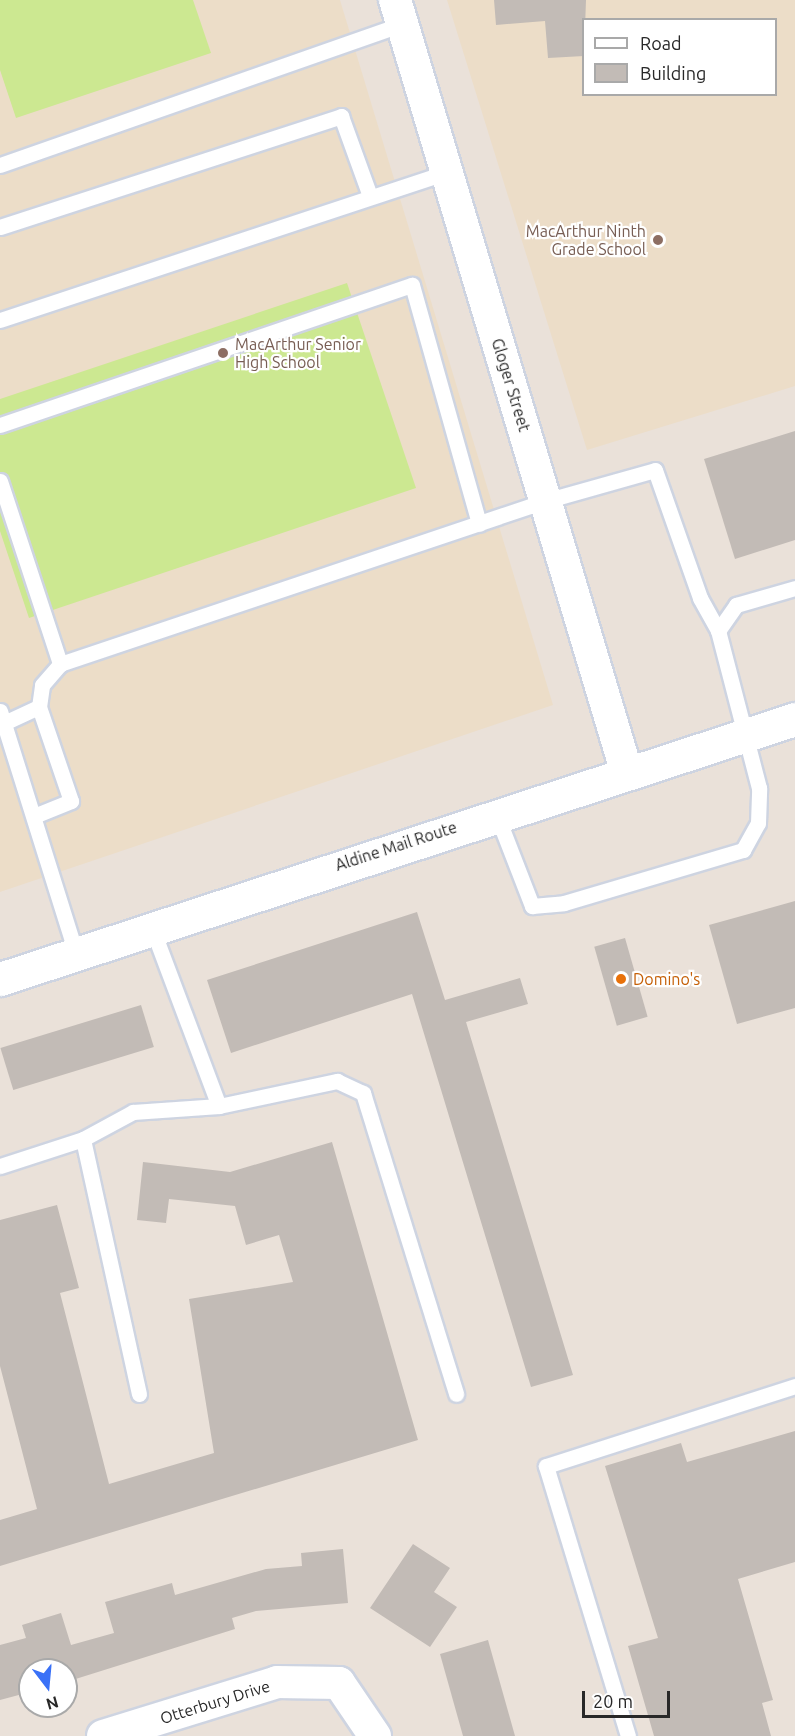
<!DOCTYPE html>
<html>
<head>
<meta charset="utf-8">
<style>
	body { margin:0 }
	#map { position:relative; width:795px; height:1736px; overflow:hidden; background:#eae1d9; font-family:Ubuntu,sans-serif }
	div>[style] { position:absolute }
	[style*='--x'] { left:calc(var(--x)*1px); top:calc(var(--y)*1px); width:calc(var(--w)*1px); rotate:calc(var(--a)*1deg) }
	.education>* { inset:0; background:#ecddc8 }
	.pitch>* { inset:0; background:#cce891 }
	.building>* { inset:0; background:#c2bbb6; transform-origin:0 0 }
	.roads { filter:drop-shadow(2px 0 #ced4e1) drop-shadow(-2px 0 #ced4e1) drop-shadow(0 2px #ced4e1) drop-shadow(0 -2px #ced4e1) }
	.lane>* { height:15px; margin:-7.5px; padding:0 7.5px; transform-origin:7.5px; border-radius:7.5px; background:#fff }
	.street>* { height:32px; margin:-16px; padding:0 16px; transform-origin:16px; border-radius:16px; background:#fff }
	.secondary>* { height:33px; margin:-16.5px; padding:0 16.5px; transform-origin:16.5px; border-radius:16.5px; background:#fff }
	.dots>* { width:16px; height:16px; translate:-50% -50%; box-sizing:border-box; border:3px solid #fff; border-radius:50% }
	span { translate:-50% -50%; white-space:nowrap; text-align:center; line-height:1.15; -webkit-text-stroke:4.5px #fff; paint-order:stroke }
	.education-label { font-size:16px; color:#785e54 }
	.right { translate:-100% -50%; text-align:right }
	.left { translate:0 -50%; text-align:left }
	.street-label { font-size:16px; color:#282828 }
	.food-label { font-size:16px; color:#c56008 }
	.legend { position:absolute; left:582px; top:18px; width:195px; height:78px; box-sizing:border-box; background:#fff; border:2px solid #a9a9a9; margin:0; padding:8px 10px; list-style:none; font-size:18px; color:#282828 }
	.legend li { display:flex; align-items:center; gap:12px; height:30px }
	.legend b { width:30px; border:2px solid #a9a9a9 }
	.north { position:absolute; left:18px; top:1658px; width:60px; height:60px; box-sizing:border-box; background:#fff; border:2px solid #a9a9a9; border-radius:50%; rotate:164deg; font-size:16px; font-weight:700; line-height:24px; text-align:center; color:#282828 }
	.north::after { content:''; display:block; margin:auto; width:21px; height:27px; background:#3a71f7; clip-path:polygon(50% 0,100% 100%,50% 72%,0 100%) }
	.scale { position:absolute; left:582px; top:1691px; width:88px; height:27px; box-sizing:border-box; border:3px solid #282828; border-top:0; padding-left:8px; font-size:18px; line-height:21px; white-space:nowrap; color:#282828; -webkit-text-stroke:4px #fff; paint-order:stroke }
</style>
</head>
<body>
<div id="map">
	<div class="education">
		<i style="clip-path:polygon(0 0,340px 0,553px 705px,0 892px)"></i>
		<i style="clip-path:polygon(evenodd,447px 0,795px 0,795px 386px,587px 450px,447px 0,584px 20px,776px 20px,776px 94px,584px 94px,584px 20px)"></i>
	</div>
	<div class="pitch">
		<i style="clip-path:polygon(0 0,193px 0,211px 53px,16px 118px,0 70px)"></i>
		<i style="clip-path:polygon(347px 283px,416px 488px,29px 618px,0 531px,0 399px)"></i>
	</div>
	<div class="building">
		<i style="clip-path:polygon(494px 0,586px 0,584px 56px,548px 58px,545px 21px,496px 25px)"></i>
		<i style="clip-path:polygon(795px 431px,795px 540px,735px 559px,704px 459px)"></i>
		<i style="clip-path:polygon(795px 901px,795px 1008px,737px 1024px,709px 925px)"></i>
		<i style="clip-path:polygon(417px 912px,445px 1000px,520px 978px,528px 1004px,466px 1022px,573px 1375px,531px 1387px,412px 994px,231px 1053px,207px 980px)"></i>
		<i style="left:625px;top:938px;width:82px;height:32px;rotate:74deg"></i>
		<i style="left:141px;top:1005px;width:44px;height:147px;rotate:73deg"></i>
		<i style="clip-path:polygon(332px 1142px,418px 1440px,0 1566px,0 1520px,37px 1509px,0 1366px,0 1220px,57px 1205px,79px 1288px,60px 1293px,109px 1484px,214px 1453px,189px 1299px,293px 1282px,279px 1235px,246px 1245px,235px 1206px,169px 1199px,166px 1223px,137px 1220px,143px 1162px,230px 1172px)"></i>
		<i style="clip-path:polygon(795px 1431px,795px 1562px,738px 1579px,773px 1700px,762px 1703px,771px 1736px,654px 1736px,628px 1646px,658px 1638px,605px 1466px,681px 1443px,687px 1462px)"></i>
		<i style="clip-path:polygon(413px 1544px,450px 1568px,434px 1592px,457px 1607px,430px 1647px,370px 1608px)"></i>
		<i style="clip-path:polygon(343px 1549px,348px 1603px,256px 1611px,232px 1618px,235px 1629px,66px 1682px,66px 1670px,30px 1670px,30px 1692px,0 1700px,0 1645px,26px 1638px,22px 1625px,61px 1613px,71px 1645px,114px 1633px,105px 1602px,172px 1583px,175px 1595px,266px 1569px,302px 1566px,301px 1553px)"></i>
		<i style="clip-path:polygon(488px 1640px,515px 1736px,463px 1736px,440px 1654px)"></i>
	</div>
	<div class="roads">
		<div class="lane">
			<i style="--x:0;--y:165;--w:426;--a:-19.3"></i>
			<i style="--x:0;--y:227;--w:359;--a:-18"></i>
			<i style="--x:341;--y:116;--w:85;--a:70.1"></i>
			<i style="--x:0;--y:320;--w:471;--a:-18.3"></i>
			<i style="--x:0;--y:425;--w:435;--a:-18.8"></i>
			<i style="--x:412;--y:285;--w:248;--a:74.3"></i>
			<i style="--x:0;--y:481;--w:193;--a:71.8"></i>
			<i style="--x:60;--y:664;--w:512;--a:-18.58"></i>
			<i style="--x:545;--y:501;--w:114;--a:-15.7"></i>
			<i style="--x:655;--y:470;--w:136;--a:70.6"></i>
			<i style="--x:700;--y:598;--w:38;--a:61"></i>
			<i style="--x:0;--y:711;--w:255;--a:72.6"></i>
			<i style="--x:4;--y:723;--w:38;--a:-25"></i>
			<i style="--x:39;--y:707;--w:22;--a:-82"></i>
			<i style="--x:42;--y:685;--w:28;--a:-49"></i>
			<i style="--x:496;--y:813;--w:100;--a:68.8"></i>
			<i style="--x:532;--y:906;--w:32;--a:-5"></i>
			<i style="--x:564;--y:903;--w:187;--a:-16.5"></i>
			<i style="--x:743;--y:850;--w:31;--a:-61"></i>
			<i style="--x:758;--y:823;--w:35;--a:-88"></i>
			<i style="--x:759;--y:788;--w:162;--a:-104.6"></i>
			<i style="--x:718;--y:631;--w:32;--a:-55"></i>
			<i style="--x:736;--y:605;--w:61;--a:-16.1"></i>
			<i style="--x:34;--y:816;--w:40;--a:-22"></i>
			<i style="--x:71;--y:801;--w:99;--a:-108.8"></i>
			<i style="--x:152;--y:928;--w:190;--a:69.4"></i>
			<i style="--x:219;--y:1106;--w:121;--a:-12"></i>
			<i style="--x:337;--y:1081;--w:29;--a:25"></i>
			<i style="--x:363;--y:1093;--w:315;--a:72.8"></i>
			<i style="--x:0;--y:1166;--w:87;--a:-18"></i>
			<i style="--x:139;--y:1394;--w:261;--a:-102.4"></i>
			<i style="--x:83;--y:1139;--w:57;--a:-28.4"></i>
			<i style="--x:133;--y:1112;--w:86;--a:-4"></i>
			<i style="--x:628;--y:1736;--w:282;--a:-106.9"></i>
			<i style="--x:546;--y:1466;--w:262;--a:-17.8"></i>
		</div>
		<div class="street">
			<i style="--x:395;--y:0;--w:804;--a:73.3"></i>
			<i style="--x:103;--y:1736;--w:182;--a:-17.2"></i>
			<i style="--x:277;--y:1682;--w:62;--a:0.9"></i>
			<i style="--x:339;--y:1683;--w:64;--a:55.8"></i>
		</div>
		<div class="secondary">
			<i style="--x:0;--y:979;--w:836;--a:-18.11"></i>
		</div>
	</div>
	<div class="dots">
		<i style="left:658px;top:240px;background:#8d6e63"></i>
		<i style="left:223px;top:353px;background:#8d6e63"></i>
		<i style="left:621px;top:979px;background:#e8710a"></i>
	</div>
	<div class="education-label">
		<span class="right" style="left:646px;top:240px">MacArthur Ninth<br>Grade School</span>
		<span class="left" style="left:235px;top:353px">MacArthur Senior<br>High School</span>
	</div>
	<div class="street-label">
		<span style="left:511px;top:385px;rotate:73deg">Gloger Street</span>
		<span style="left:396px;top:846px;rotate:-18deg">Aldine Mail Route</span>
		<span style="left:215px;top:1702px;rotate:-17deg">Otterbury Drive</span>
	</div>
	<div class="food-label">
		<span class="left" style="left:633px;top:979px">Domino's</span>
	</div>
	<ul class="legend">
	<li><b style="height:8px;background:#fff"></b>Road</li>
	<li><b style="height:16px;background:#c2bbb6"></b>Building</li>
	</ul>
	<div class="north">N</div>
	<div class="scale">20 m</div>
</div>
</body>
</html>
